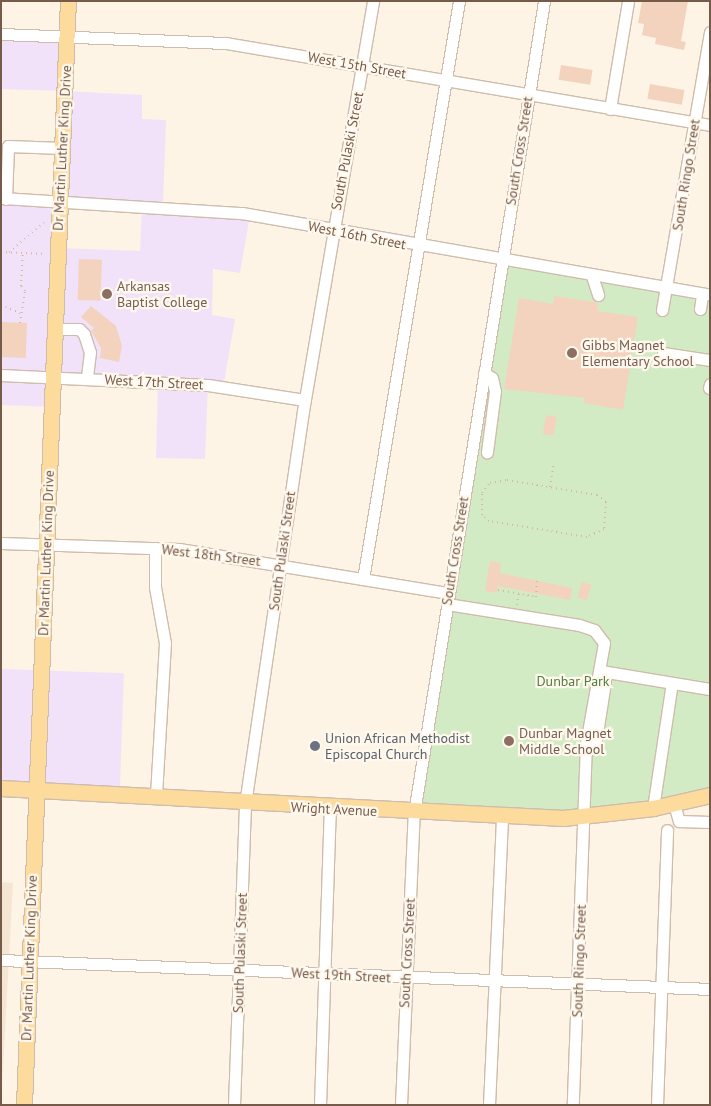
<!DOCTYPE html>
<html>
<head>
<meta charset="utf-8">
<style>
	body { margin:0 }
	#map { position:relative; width:711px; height:1106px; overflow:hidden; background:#fdf4e6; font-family:"PT Sans",sans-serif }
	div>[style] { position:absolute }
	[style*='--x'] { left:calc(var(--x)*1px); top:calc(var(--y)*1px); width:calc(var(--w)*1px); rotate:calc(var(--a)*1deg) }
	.residential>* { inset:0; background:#f5e6d4 }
	.education>* { inset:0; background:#f1e2f9; transform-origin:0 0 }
	.green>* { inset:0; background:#d3ebc4 }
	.building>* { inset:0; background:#f3d3bd; transform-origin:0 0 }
	.path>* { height:2px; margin-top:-1px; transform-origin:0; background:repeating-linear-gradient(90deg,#d8b7a0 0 1px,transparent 0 5px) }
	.roads { filter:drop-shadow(1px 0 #cfbcac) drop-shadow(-1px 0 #cfbcac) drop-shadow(0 1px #cfbcac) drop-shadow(0 -1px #cfbcac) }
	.minor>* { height:11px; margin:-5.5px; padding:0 5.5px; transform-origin:5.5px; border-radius:5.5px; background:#fff }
	.major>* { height:15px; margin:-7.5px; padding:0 7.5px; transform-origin:7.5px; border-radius:7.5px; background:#fcdb9d }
	.dots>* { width:14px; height:14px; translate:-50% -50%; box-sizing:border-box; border:2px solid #fff8ed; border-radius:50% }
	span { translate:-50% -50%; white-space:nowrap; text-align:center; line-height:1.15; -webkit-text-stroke:4.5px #fff8ed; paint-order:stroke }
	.street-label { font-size:14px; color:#775b4a }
	.education-label { font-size:14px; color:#785e54 }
	.left { translate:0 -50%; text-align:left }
	.park-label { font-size:14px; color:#527d42 }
	.worship-label { font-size:14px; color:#5b616d }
	.frame { position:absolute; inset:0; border:2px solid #775b4a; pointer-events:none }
</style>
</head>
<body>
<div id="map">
	<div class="residential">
		<i style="clip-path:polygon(1px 882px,13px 883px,1px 1105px)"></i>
	</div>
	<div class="education">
		<i style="clip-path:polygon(evenodd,1px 34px,67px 37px,64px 91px,142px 95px,142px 119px,166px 120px,163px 206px,250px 215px,240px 273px,213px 269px,212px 315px,235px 319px,223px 388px,208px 385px,205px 459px,156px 458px,158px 382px,53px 376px,51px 407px,1px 405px,1px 198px,60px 200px,64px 91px,1px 89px,1px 34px,60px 201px,142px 205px,140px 251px,58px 248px,60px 201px)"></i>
		<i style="left:1px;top:669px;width:123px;height:119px;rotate:2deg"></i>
	</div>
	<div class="green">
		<i style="clip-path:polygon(501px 262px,710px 295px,710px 793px,581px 817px,414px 813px)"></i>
	</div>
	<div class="building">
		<i style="clip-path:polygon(642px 1px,688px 1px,681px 41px,686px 42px,684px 50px,655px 44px,656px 38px,642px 35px,644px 24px,638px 23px)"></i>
		<i style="left:561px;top:65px;width:32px;height:15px;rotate:9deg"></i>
		<i style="left:650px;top:84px;width:35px;height:15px;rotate:10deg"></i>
		<i style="left:79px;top:259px;width:23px;height:41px;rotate:2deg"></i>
		<i style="clip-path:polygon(554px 296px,599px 303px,597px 311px,638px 317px,623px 410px,584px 403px,585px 398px,504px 389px,519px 298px,553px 304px)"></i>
		<i style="clip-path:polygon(91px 306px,116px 326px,122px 346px,119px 362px,100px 358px,101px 348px,91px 331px,94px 328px,81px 317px)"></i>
		<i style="left:1px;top:322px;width:26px;height:35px;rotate:2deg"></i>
		<i style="left:546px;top:415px;width:11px;height:19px;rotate:10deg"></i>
		<i style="clip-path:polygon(490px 561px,501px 563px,500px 573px,572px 588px,570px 600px,498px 586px,497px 593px,485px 591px)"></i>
		<i style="left:582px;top:582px;width:10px;height:16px;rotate:17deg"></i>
	</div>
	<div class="path">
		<i style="--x:1;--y:252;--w:45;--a:2.5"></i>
		<i style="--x:9;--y:252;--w:50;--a:-40.1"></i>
		<i style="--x:1;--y:305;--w:21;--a:23"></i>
		<i style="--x:20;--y:323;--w:32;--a:-81"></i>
		<i style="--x:25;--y:291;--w:6;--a:-129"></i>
		<i style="--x:21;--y:286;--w:33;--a:-87"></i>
		<i style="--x:507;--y:480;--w:91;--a:9.5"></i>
		<i style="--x:597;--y:495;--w:11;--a:38"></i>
		<i style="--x:606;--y:502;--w:27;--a:94"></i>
		<i style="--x:604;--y:529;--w:19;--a:155"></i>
		<i style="--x:587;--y:537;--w:99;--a:-170.7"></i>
		<i style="--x:489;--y:521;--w:9;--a:-139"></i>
		<i style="--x:482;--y:515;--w:22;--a:-90"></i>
		<i style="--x:482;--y:493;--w:13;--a:-51"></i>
		<i style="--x:490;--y:483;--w:17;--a:-10"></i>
		<i style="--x:550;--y:487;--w:24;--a:-81"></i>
		<i style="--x:498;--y:590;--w:39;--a:10"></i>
		<i style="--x:536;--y:597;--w:20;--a:-87"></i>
		<i style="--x:517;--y:605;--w:12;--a:-81"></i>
	</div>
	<div class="roads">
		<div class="minor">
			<i style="--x:1;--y:34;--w:225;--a:2.3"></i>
			<i style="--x:226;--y:43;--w:491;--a:9.6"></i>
			<i style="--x:610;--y:109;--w:109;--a:-80.5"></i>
			<i style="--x:1;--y:198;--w:241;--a:3.6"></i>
			<i style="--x:242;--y:213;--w:475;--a:9.9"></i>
			<i style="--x:6;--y:199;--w:53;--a:-87.8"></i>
			<i style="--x:8;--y:146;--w:54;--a:2.1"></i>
			<i style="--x:592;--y:276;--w:20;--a:72"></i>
			<i style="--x:700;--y:309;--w:15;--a:-82"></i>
			<i style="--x:662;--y:310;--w:282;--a:-80.2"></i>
			<i style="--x:54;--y:329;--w:25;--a:0"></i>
			<i style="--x:79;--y:329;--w:7;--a:45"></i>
			<i style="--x:84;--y:334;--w:19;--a:72"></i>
			<i style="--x:90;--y:352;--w:26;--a:97"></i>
			<i style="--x:663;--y:353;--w:48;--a:8.5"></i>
			<i style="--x:484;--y:373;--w:9;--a:32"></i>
			<i style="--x:492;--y:378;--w:13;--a:77"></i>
			<i style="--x:495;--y:391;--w:62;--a:97.5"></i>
			<i style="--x:1;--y:375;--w:207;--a:2.8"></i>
			<i style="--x:208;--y:385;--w:98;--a:8.8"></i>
			<i style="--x:709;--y:388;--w:4;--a:-76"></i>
			<i style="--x:1;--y:543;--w:178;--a:1.9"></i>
			<i style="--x:179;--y:549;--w:273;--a:9.3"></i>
			<i style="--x:155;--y:548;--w:39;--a:90"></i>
			<i style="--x:155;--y:587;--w:57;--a:79.9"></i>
			<i style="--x:165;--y:643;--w:153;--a:93.4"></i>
			<i style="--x:363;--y:579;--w:586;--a:-80.57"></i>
			<i style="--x:447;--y:604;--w:134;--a:9"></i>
			<i style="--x:579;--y:625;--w:16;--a:18"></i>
			<i style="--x:594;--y:630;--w:16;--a:52"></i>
			<i style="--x:604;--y:643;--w:102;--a:100.2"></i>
			<i style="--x:586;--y:743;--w:362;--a:92.1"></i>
			<i style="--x:601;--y:671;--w:110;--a:9.4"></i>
			<i style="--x:589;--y:750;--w:7;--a:-34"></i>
			<i style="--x:595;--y:746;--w:65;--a:-81.1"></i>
			<i style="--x:605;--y:682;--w:8;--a:-130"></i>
			<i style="--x:674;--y:804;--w:18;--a:74"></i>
			<i style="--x:679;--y:821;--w:31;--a:2"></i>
			<i style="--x:653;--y:808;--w:126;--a:-81.4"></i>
			<i style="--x:1;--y:960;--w:710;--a:2.34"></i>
			<i style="--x:234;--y:1105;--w:301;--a:-87.9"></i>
			<i style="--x:245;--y:804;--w:397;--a:-81.6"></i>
			<i style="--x:303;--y:411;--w:416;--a:-80.3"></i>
			<i style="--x:320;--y:1105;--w:296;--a:-88.1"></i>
			<i style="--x:401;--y:1105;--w:292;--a:-87.5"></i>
			<i style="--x:414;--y:813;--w:822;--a:-80.9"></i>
			<i style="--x:489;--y:1105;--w:289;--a:-87.4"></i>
			<i style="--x:657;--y:1105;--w:275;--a:-87.9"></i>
		</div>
		<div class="major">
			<i style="--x:1;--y:788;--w:563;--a:3.06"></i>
			<i style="--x:563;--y:818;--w:91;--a:-6.3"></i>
			<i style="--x:653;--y:808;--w:58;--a:-12.8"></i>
			<i style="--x:24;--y:1105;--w:1105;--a:-87.72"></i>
		</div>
	</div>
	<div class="dots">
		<i style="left:107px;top:294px;background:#8d6e63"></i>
		<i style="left:572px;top:353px;background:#8d6e63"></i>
		<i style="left:509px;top:741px;background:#8d6e63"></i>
		<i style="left:315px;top:746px;background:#6b7280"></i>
	</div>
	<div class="street-label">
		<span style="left:357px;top:65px;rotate:10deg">West 15th Street</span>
		<span style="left:62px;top:148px;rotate:-87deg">Dr Martin Luther King Drive</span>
		<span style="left:347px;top:151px;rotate:-79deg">South Pulaski Street</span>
		<span style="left:519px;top:151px;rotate:-81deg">South Cross Street</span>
		<span style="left:686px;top:175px;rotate:-81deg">South Ringo Street</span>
		<span style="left:357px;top:235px;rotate:11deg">West 16th Street</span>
		<span style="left:154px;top:382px;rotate:3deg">West 17th Street</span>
		<span style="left:282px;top:551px;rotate:-82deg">South Pulaski Street</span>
		<span style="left:455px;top:551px;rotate:-81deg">South Cross Street</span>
		<span style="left:46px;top:553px;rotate:-88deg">Dr Martin Luther King Drive</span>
		<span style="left:211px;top:555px;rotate:7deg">West 18th Street</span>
		<span style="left:334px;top:809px;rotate:3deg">Wright Avenue</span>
		<span style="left:240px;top:953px;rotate:-88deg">South Pulaski Street</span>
		<span style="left:407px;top:953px;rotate:-87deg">South Cross Street</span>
		<span style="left:29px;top:958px;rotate:-88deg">Dr Martin Luther King Drive</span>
		<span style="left:579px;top:961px;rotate:-88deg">South Ringo Street</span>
		<span style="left:341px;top:975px;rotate:3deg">West 19th Street</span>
	</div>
	<div class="education-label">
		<span class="left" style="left:117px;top:294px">Arkansas<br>Baptist College</span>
		<span class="left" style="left:582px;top:353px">Gibbs Magnet<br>Elementary School</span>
		<span class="left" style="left:519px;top:741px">Dunbar Magnet<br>Middle School</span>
	</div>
	<div class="park-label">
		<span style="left:573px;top:681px">Dunbar Park</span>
	</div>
	<div class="worship-label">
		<span class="left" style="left:325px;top:746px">Union African Methodist<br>Episcopal Church</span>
	</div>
	<div class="frame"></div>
</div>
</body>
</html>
